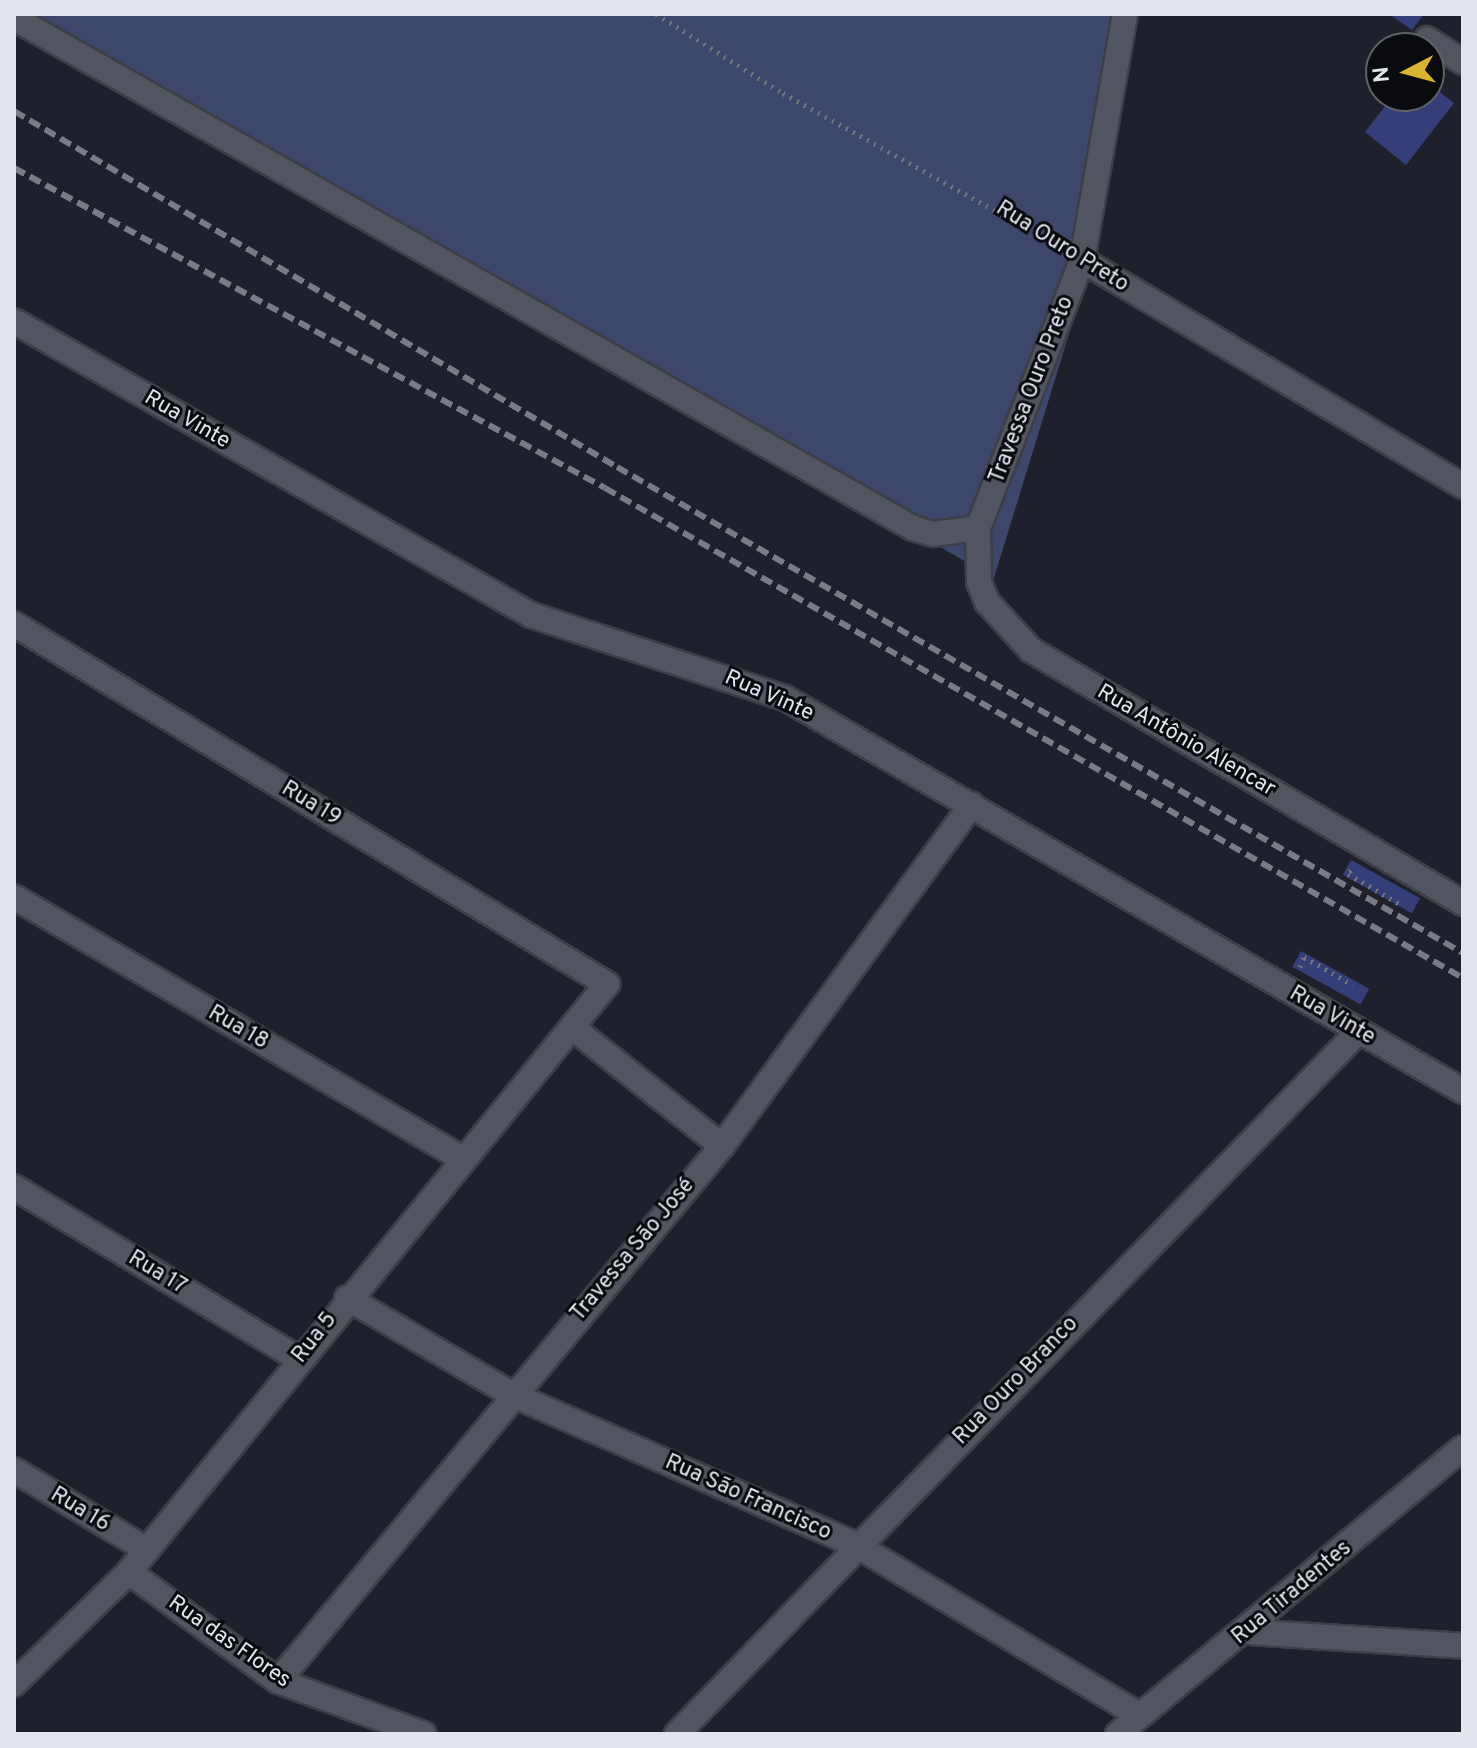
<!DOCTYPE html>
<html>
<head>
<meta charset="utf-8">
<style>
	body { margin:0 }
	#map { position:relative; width:1477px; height:1748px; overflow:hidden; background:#1e212b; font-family:Overpass,sans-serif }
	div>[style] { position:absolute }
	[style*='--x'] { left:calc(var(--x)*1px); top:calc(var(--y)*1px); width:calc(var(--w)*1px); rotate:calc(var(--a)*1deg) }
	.green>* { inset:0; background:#3d466b }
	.building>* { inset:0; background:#343f7a; transform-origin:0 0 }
	.path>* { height:5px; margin-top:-2.5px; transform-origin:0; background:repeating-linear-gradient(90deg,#71747d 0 2px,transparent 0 8px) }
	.roads { filter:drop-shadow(2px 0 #3d3f47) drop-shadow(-2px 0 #3d3f47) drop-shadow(0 2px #3d3f47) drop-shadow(0 -2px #3d3f47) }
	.street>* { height:24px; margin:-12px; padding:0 12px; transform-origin:12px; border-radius:12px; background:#515560 }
	.rail>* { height:6px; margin-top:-3px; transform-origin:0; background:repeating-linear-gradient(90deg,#797c85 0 12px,transparent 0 18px) }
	span { translate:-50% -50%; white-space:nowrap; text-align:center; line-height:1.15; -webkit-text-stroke:6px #090b0f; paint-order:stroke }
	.street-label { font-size:22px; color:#e3e5ec }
	.frame { position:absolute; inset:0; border:16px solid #e3e5ec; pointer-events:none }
	.north { position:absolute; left:1365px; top:32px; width:80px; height:80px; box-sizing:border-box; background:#090b0f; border:2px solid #606267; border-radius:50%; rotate:264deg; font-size:22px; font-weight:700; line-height:32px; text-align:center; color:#e3e5ec }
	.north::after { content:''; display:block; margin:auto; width:28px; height:36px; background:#d7b434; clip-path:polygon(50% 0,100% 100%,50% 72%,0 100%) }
</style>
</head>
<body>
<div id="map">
	<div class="green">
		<i style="clip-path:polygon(14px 14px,1137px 14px,1092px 259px,994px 578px)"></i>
	</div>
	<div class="building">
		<i style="clip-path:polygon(1389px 14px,1424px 14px,1412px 30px)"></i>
		<i style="clip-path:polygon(1429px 84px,1454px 103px,1406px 165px,1365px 132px,1393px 96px,1429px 96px)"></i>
		<i style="left:1351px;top:860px;width:79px;height:17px;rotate:29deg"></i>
		<i style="left:1301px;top:951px;width:78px;height:18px;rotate:29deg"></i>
	</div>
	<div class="path">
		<i style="--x:656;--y:14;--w:150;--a:31.9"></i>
		<i style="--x:783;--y:93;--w:313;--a:29"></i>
		<i style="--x:1351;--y:870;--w:5;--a:127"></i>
		<i style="--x:1348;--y:874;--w:60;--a:30"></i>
		<i style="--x:1300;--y:967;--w:11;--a:-68"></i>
		<i style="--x:1304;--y:957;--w:56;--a:29.7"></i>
	</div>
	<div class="roads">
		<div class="street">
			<i style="--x:1125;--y:14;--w:250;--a:99.9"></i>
			<i style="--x:1082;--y:260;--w:287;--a:111.2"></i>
			<i style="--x:978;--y:528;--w:54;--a:88.9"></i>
			<i style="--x:979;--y:582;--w:22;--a:68"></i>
			<i style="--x:987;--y:602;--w:65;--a:47.5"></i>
			<i style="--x:1031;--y:650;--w:501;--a:30.36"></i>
			<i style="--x:14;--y:18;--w:1034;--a:29.57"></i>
			<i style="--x:913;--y:528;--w:21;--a:17"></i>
			<i style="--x:933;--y:534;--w:45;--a:-7.6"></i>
			<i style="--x:1427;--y:39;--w:43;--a:32.6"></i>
			<i style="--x:1082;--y:260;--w:443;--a:30.7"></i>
			<i style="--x:14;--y:321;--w:595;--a:29.63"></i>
			<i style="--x:531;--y:615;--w:267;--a:18.1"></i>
			<i style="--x:785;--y:698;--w:784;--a:30.1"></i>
			<i style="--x:14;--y:624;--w:694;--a:31.26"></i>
			<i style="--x:607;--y:984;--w:758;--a:129.11"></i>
			<i style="--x:129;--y:1572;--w:161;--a:135.8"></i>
			<i style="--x:14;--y:897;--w:520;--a:30.26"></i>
			<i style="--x:573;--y:1028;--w:190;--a:38.4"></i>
			<i style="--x:14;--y:1187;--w:333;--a:31.1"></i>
			<i style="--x:347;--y:1298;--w:190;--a:30.3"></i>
			<i style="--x:511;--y:1394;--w:377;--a:23.6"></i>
			<i style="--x:856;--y:1545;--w:330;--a:31"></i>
			<i style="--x:14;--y:1470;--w:155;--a:31"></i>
			<i style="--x:129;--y:1572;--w:185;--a:36.2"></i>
			<i style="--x:278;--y:1681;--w:155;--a:20"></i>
			<i style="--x:1249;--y:1632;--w:214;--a:3.7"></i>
			<i style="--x:278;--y:1681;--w:695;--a:-50.31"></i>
			<i style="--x:722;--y:1146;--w:423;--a:-53.8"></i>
			<i style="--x:677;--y:1734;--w:979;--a:-45.87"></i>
			<i style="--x:1118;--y:1734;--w:448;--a:-39.7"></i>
		</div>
	</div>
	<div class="rail">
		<i style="--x:14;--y:111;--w:700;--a:30.56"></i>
		<i style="--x:617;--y:467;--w:976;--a:29.88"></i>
		<i style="--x:14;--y:168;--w:672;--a:28.43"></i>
		<i style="--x:605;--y:488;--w:988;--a:29.73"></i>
	</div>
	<div class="street-label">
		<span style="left:1062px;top:247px;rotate:32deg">Rua Ouro Preto</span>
		<span style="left:1032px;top:390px;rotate:-69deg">Travessa Ouro Preto</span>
		<span style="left:187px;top:420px;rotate:30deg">Rua Vinte</span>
		<span style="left:769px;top:696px;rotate:24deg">Rua Vinte</span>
		<span style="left:1186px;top:741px;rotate:30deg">Rua Antônio Alencar</span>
		<span style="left:311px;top:804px;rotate:31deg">Rua 19</span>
		<span style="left:1332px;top:1016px;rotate:30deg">Rua Vinte</span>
		<span style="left:238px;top:1028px;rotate:30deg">Rua 18</span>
		<span style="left:633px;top:1250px;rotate:-50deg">Travessa São José</span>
		<span style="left:157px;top:1273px;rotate:31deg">Rua 17</span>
		<span style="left:315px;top:1338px;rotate:-52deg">Rua 5</span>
		<span style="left:1016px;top:1381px;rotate:-46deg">Rua Ouro Branco</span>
		<span style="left:748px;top:1498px;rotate:24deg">Rua São Francisco</span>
		<span style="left:80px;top:1510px;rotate:31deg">Rua 16</span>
		<span style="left:1292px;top:1593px;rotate:-40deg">Rua Tiradentes</span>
		<span style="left:229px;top:1642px;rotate:35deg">Rua das Flores</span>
	</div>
	<div class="frame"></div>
	<div class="north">N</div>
</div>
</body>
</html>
